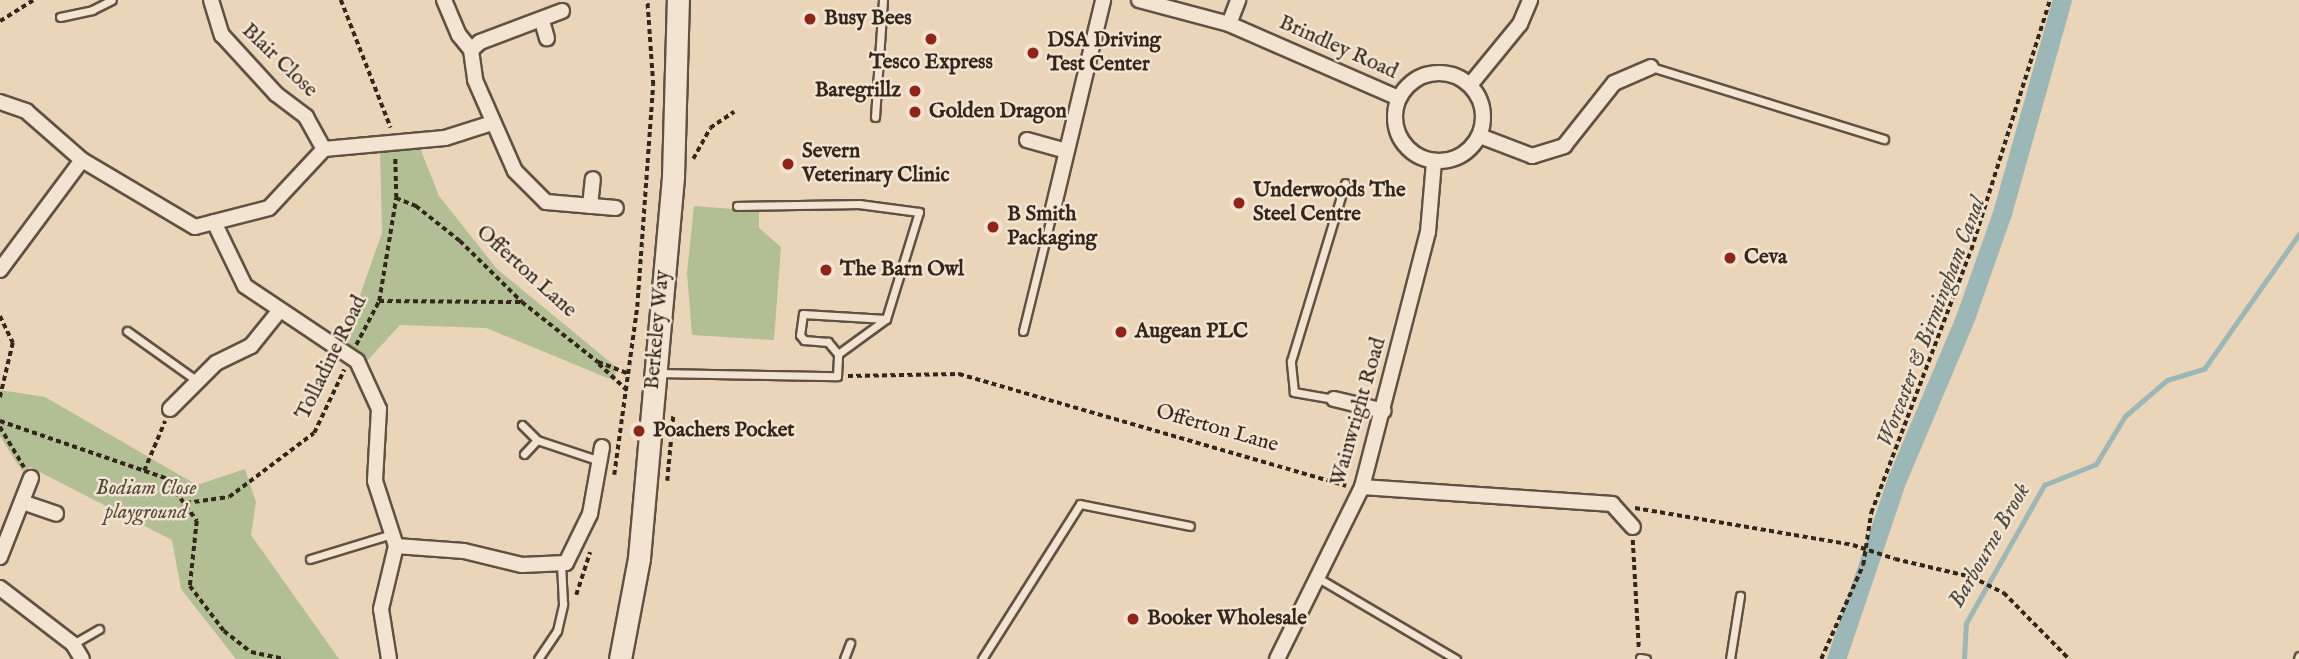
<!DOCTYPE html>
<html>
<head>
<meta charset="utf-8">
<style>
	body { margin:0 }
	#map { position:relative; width:2299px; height:659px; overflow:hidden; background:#ebd5b8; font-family:"IM FELL English",serif }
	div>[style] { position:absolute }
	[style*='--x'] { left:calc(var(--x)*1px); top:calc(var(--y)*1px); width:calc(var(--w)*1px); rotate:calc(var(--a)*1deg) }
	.green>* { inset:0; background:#b2be93 }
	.stream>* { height:5px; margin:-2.5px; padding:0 2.5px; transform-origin:2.5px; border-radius:2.5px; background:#9bb7b7 }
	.canal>* { height:19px; margin:-9.5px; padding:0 9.5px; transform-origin:9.5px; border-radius:9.5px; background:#9bb7b7 }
	.path>* { height:3.5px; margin-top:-1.75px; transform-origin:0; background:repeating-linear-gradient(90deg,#32271a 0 5px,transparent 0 8.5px) }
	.roads { filter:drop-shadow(2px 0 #605242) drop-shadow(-2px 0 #605242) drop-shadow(0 2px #605242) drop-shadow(0 -2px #605242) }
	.lane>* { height:7px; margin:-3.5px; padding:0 3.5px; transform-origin:3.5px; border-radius:3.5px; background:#f2e4d1 }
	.street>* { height:14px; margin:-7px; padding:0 7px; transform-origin:7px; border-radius:7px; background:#f2e4d1 }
	.street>.ring { margin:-7px; padding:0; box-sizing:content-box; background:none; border:14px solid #f2e4d1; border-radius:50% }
	.secondary>* { height:21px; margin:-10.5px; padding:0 10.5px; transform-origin:10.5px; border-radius:10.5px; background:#f2e4d1 }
	.path-bridge>* { height:3.5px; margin-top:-1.75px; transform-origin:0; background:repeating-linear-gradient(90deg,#32271a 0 5px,transparent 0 8.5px) }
	.dots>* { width:19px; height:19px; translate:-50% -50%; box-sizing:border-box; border:4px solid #f2e4d1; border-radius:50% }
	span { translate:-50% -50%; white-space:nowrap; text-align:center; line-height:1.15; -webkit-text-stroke:5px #f2e4d1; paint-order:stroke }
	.poi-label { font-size:21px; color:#32271a; font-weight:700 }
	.left { translate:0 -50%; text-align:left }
	.right { translate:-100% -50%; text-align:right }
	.street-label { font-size:21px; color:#32271a }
	.park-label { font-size:21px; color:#524d38; font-style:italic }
	.water-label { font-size:23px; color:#4c4b41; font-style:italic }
</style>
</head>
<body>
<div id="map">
	<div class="green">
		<i style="clip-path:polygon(420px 148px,439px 196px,497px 269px,616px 367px,615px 381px,486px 328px,400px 325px,367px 361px,343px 343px,382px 233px,380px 149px)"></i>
		<i style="clip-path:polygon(694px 206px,759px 211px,759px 228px,781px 247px,774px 340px,692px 335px,687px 273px)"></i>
		<i style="clip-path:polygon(0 390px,45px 397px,197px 485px,245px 469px,256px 502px,251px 535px,339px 659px,236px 659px,181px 589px,172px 540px,30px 467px,22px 471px,0 436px)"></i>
	</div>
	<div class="stream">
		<i style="--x:1964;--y:659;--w:36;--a:-87"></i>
		<i style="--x:1966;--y:623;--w:159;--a:-60.5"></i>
		<i style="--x:2044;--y:485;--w:56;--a:-22"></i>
		<i style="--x:2096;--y:464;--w:56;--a:-58.9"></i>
		<i style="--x:2125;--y:416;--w:55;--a:-40.6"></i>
		<i style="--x:2167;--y:380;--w:39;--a:-17"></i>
		<i style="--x:2204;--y:369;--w:165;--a:-54.9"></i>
	</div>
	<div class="canal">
		<i style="--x:1836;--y:659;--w:190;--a:-71.3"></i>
		<i style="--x:1897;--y:479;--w:175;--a:-67.1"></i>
		<i style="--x:1965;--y:318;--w:111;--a:-70.6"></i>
		<i style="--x:2002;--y:213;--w:221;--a:-74.3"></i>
	</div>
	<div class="path">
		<i style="--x:341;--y:0;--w:137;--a:68.7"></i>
		<i style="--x:0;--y:21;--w:39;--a:-32"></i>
		<i style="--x:693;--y:159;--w:35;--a:-61"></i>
		<i style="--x:710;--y:128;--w:29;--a:-34"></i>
		<i style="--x:396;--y:198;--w:22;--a:22"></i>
		<i style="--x:416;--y:206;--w:56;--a:38.5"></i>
		<i style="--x:460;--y:241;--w:87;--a:44.5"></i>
		<i style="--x:522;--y:302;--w:97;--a:38.3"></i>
		<i style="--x:598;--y:362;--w:34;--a:21"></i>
		<i style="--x:379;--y:301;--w:142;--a:0.4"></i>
		<i style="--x:0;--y:316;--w:30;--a:64"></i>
		<i style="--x:13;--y:343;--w:57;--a:103.3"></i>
		<i style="--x:356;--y:345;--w:50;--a:-62.4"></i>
		<i style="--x:379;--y:301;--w:104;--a:-80.6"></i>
		<i style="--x:396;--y:198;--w:41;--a:-91.4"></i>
		<i style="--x:599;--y:364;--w:40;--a:43"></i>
		<i style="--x:848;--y:376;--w:111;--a:-1"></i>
		<i style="--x:959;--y:374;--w:403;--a:16.1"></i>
		<i style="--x:0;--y:421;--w:176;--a:19"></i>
		<i style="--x:166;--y:478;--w:53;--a:54.2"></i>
		<i style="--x:197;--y:521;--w:65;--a:96.1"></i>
		<i style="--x:190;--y:586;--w:56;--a:52.9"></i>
		<i style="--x:224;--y:631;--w:34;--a:38"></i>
		<i style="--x:251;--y:652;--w:34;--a:12"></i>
		<i style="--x:0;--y:427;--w:47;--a:59"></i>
		<i style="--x:144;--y:471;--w:54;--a:-67.2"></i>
		<i style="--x:614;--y:475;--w:170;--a:-82.2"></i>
		<i style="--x:637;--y:307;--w:223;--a:-85.9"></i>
		<i style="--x:653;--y:85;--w:85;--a:-94"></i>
		<i style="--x:667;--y:481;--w:65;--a:-84.7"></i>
		<i style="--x:186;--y:503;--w:43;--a:-7.9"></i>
		<i style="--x:229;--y:497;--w:106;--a:-37"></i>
		<i style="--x:314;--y:433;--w:70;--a:-64.5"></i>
		<i style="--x:1635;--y:508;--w:221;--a:9.6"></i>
		<i style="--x:1633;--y:540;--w:108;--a:86.8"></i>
		<i style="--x:1895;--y:559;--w:79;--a:13.2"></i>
		<i style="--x:1972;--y:577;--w:36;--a:27"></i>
		<i style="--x:2004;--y:593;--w:93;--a:45.4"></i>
		<i style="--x:576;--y:595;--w:45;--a:-72"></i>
		<i style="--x:1821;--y:659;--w:103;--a:-65.9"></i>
		<i style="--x:1863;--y:565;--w:53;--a:-81.3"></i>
		<i style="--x:1871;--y:513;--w:281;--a:-69.2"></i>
		<i style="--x:1971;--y:250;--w:262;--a:-72.5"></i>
	</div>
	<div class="roads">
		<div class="lane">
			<i style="--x:60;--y:17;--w:33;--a:-12"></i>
			<i style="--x:92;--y:10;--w:22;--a:-27"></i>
			<i style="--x:1651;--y:67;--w:244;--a:17.2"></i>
			<i style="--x:875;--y:117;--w:117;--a:-86.1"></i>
			<i style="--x:127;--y:331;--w:86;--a:35.5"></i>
			<i style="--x:1023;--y:331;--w:126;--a:-76.2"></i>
			<i style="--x:838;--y:354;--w:16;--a:-130"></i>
			<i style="--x:828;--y:342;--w:24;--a:-175"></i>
			<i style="--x:804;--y:340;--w:6;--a:-129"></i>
			<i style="--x:800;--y:335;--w:21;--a:-82"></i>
			<i style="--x:803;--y:314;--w:83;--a:3.4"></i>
			<i style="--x:657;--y:373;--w:180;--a:1"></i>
			<i style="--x:837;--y:376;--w:22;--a:-87"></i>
			<i style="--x:838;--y:354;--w:59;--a:-36.1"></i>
			<i style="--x:886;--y:319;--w:112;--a:-72.9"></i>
			<i style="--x:919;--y:212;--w:61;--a:-172.4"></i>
			<i style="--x:859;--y:204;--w:122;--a:179.1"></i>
			<i style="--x:1334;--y:399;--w:41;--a:-170.1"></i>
			<i style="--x:1294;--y:392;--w:31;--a:-96"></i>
			<i style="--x:1291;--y:361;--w:186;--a:-73.1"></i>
			<i style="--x:522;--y:425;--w:21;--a:45"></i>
			<i style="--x:537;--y:440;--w:66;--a:18.4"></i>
			<i style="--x:524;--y:454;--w:19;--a:-47"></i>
			<i style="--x:310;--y:559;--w:86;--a:-17"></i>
			<i style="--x:1320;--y:579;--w:158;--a:30.5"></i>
			<i style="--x:73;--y:644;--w:30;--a:-30"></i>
			<i style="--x:1640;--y:658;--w:6;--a:9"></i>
			<i style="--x:538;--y:659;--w:34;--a:-56"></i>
			<i style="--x:557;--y:631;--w:28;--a:-77"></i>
			<i style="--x:563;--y:604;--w:41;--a:-92.8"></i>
			<i style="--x:844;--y:659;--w:17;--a:-69"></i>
			<i style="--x:982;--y:659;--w:183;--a:-57.7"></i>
			<i style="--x:1080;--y:504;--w:112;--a:11.3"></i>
			<i style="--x:1730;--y:659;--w:64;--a:-81"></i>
			<i style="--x:2298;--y:659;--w:3;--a:-72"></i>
		</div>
		<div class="street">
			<i style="--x:211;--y:0;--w:37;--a:73"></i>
			<i style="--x:222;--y:35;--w:80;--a:47.5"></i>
			<i style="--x:276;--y:94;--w:38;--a:37"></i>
			<i style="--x:306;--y:117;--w:37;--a:61"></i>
			<i style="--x:444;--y:0;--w:38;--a:67"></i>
			<i style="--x:459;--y:35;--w:19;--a:51"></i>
			<i style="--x:1139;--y:0;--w:93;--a:14.9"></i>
			<i style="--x:1229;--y:24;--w:184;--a:23.6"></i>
			<i style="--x:562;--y:11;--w:88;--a:159.3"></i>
			<i style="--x:480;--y:42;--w:12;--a:138"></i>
			<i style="--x:471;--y:50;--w:30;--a:82"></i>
			<i style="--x:475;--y:80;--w:99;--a:66.3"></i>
			<i style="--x:515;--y:171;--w:44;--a:45"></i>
			<i style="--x:546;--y:202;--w:70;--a:4.9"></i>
			<i style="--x:542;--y:21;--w:18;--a:74"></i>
			<i style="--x:1229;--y:24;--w:26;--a:-69"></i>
			<i class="ring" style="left:1395px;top:73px;width:74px;height:74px"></i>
			<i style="--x:1470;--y:85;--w:79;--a:-50.7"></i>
			<i style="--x:1520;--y:24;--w:26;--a:-67"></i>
			<i style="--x:0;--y:102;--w:28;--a:19"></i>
			<i style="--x:26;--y:111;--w:74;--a:41.2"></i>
			<i style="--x:82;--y:160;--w:131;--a:30.7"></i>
			<i style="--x:195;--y:227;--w:76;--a:-14.4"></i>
			<i style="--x:269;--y:208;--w:81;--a:-47"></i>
			<i style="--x:324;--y:149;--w:121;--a:-5.2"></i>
			<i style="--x:445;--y:138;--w:49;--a:-17.7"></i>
			<i style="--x:1480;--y:136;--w:56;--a:21"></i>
			<i style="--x:1532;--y:156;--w:34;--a:-17"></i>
			<i style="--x:1564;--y:146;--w:80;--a:-51.6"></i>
			<i style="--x:1614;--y:83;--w:40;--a:-23.4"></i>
			<i style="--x:1027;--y:140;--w:41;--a:15.4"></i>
			<i style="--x:590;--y:206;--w:27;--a:-84"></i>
			<i style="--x:1053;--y:209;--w:215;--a:-76.5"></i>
			<i style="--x:214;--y:222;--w:71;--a:64.2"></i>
			<i style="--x:245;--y:286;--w:135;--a:33.8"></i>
			<i style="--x:357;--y:361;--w:53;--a:65.4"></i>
			<i style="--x:379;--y:409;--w:72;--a:93.2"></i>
			<i style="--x:375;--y:481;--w:68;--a:72.1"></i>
			<i style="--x:396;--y:546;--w:65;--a:103.4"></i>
			<i style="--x:381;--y:609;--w:51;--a:80.9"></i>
			<i style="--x:0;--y:270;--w:137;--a:-53.3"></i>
			<i style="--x:1334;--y:399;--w:51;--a:13.5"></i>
			<i style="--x:170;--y:409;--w:65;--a:-45"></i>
			<i style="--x:216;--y:363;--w:39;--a:-26"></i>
			<i style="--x:251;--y:346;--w:46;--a:-51.1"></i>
			<i style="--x:1362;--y:487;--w:251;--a:3.9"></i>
			<i style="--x:1612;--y:504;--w:31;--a:48"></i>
			<i style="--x:22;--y:502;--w:36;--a:19"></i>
			<i style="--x:396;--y:546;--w:68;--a:4.2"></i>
			<i style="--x:464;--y:551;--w:60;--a:13.6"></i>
			<i style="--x:522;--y:565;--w:44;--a:-2.6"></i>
			<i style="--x:566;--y:563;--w:55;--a:-63.9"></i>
			<i style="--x:590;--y:514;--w:68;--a:-79.8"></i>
			<i style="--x:0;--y:557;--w:85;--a:-68.6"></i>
			<i style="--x:0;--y:588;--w:92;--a:37.5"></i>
			<i style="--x:73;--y:644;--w:17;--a:59"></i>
			<i style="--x:1277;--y:659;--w:192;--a:-63.7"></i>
			<i style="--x:1362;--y:487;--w:263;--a:-75.5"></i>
			<i style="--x:1428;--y:232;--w:70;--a:-85.1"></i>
		</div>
		<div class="secondary">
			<i style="--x:620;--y:659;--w:103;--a:-79.3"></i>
			<i style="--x:639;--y:558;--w:384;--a:-84.9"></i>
			<i style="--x:673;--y:176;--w:176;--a:-88.4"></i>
		</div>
	</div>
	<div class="path-bridge">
		<i style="--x:1853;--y:545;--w:44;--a:18.4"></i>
	</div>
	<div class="dots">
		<i style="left:810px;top:19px;background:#8f2418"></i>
		<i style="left:931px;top:39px;background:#8f2418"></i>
		<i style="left:1033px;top:53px;background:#8f2418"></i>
		<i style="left:915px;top:91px;background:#8f2418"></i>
		<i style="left:915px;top:112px;background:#8f2418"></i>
		<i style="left:788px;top:164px;background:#8f2418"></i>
		<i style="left:1239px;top:203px;background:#8f2418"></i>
		<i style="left:993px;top:227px;background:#8f2418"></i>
		<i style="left:1730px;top:258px;background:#8f2418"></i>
		<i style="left:826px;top:270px;background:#8f2418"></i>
		<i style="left:1121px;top:332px;background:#8f2418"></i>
		<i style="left:639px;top:431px;background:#8f2418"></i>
		<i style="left:1133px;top:619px;background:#8f2418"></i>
	</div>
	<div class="poi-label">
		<span class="left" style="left:824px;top:19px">Busy Bees</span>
		<span class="left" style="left:1047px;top:53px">DSA Driving<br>Test Center</span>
		<span style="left:931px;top:63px">Tesco Express</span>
		<span class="right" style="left:901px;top:91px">Baregrillz</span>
		<span class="left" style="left:929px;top:112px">Golden Dragon</span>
		<span class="left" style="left:802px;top:164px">Severn<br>Veterinary Clinic</span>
		<span class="left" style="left:1253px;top:203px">Underwoods The<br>Steel Centre</span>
		<span class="left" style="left:1007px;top:227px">B Smith<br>Packaging</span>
		<span class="left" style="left:1744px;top:258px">Ceva</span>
		<span class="left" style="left:840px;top:270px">The Barn Owl</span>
		<span class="left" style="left:1135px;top:332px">Augean PLC</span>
		<span class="left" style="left:653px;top:431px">Poachers Pocket</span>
		<span class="left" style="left:1147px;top:619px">Booker Wholesale</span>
	</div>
	<div class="street-label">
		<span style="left:1338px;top:48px;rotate:24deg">Brindley Road</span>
		<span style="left:279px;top:61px;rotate:44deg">Blair Close</span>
		<span style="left:526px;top:272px;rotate:42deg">Offerton Lane</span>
		<span style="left:658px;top:330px;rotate:-85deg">Berkeley Way</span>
		<span style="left:332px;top:358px;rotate:-64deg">Tolladine Road</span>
		<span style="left:1359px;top:412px;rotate:-74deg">Wainwright Road</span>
		<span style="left:1217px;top:429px;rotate:16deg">Offerton Lane</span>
	</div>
	<div class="park-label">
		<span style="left:146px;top:501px">Bodiam Close<br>playground</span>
	</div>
	<div class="water-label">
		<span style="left:1932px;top:322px;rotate:-69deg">Worcester &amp; Birmingham Canal</span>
		<span style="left:1990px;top:546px;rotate:-60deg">Barbourne Brook</span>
	</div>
</div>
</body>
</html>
